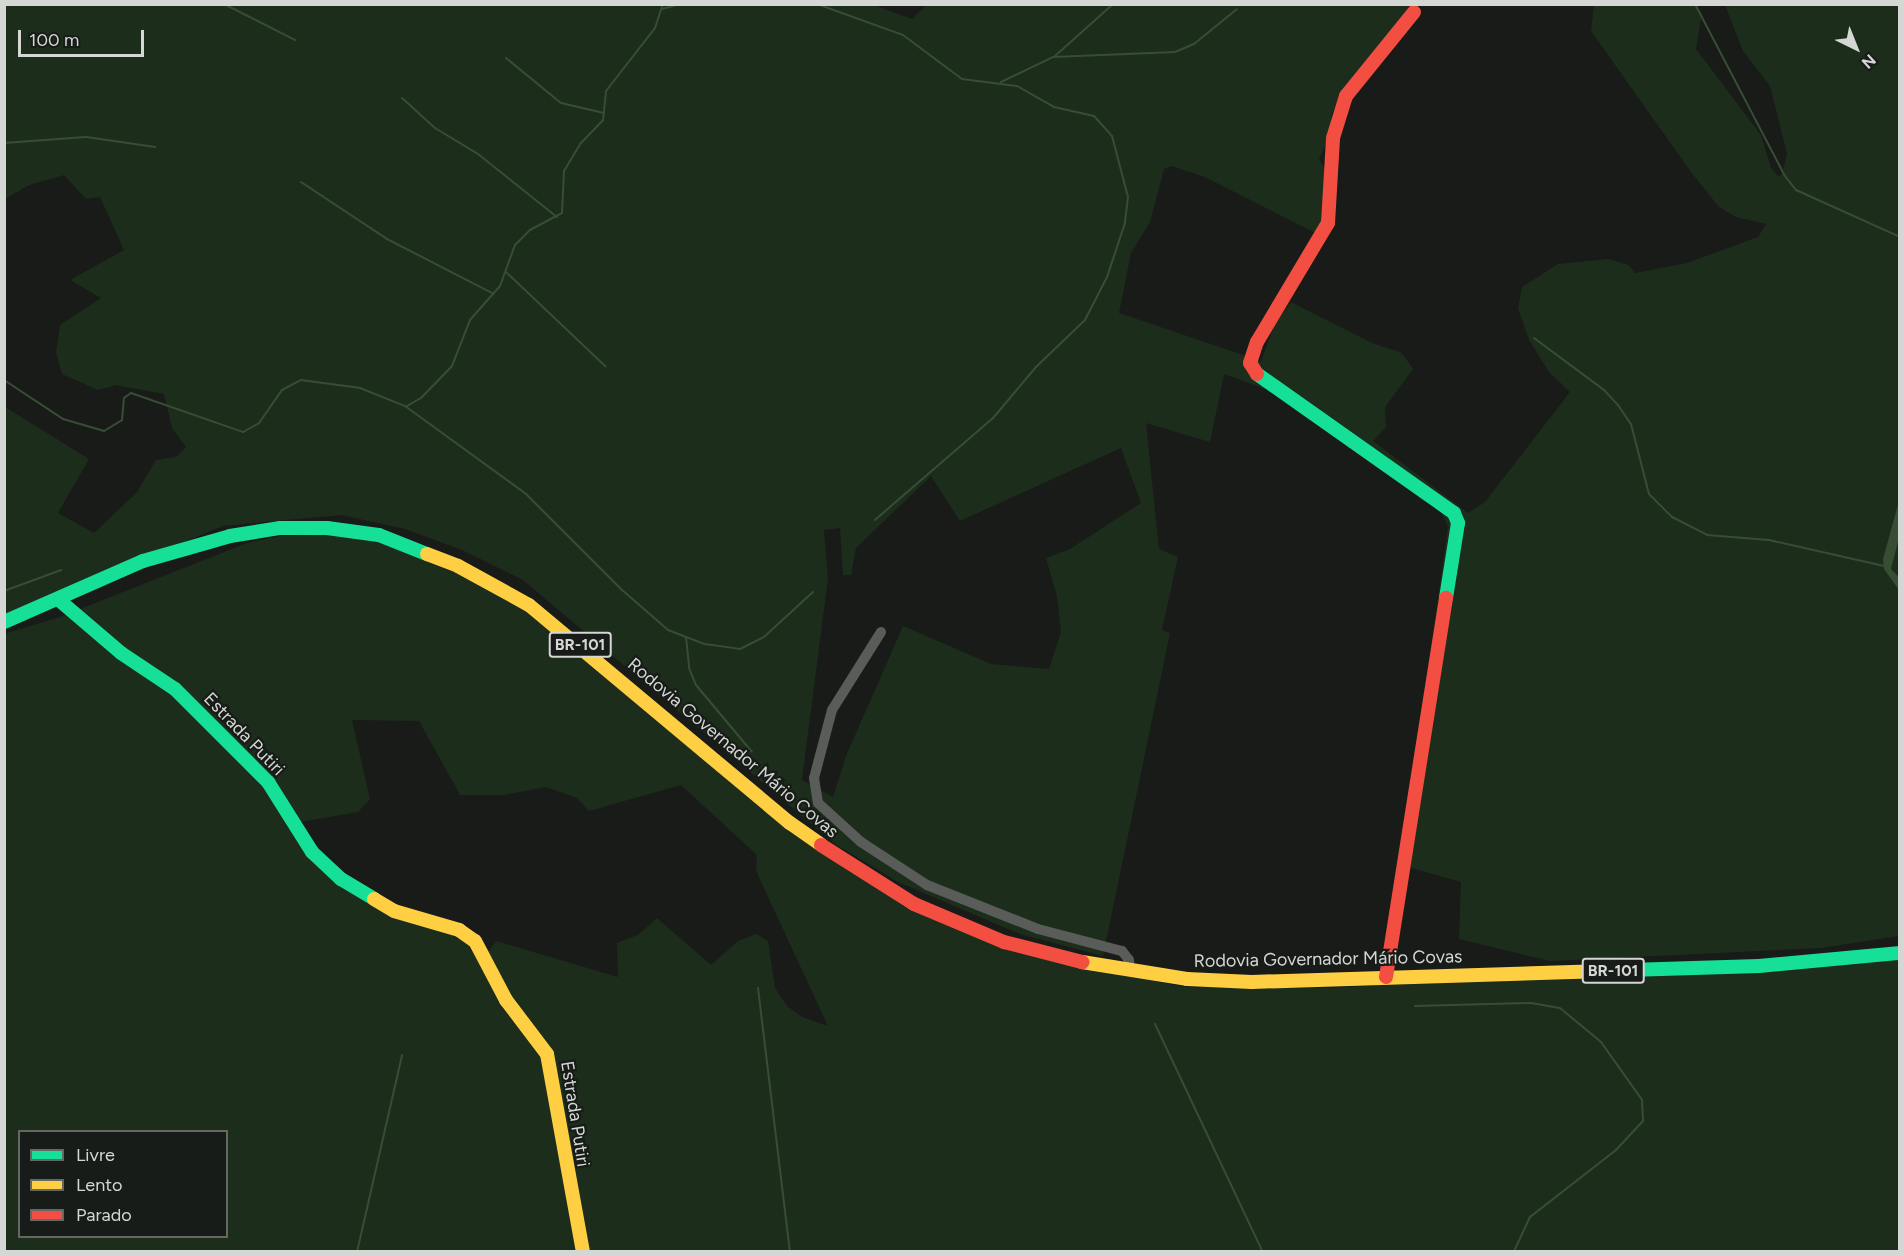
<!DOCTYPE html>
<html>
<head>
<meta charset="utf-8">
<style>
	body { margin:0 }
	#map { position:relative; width:1904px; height:1256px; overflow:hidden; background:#191b19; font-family:Figtree,sans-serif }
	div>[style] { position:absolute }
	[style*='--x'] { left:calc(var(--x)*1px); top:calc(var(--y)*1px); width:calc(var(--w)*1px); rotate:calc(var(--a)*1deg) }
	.green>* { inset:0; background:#1c2d1b }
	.water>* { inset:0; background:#374e35 }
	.stream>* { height:2px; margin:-1px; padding:0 1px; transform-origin:1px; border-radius:1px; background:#374e35 }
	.street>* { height:10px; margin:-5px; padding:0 5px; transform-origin:5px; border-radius:5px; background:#5a5c5a }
	.fast>* { height:14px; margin:-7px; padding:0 7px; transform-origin:7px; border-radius:7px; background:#16e098 }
	.slow>* { height:14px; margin:-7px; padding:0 7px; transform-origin:7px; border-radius:7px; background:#ffcf43 }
	.jam>* { height:14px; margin:-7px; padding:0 7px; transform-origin:7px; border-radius:7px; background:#f24e42 }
	span { translate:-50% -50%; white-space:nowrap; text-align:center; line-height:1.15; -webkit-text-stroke:4.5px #181c18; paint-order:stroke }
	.shield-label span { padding:2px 4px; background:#181c18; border:2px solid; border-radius:4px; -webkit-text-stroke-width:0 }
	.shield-label { font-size:16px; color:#d5d7d4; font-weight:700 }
	.street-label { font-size:18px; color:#d5d7d4 }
	.frame { position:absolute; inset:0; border:6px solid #d5d7d4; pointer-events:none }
	.legend { position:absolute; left:18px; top:1130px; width:210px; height:108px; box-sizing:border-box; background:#181c18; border:2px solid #646763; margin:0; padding:8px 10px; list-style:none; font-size:18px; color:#d5d7d4 }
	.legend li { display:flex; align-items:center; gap:12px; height:30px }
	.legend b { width:30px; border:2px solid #646763 }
	.north { position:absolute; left:1826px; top:18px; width:60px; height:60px; -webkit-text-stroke:4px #181c18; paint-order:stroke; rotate:137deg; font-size:16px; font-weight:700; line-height:24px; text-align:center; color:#d5d7d4 }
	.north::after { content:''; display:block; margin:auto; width:21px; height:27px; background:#d5d7d4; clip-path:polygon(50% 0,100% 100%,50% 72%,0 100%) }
	.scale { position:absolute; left:18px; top:30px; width:126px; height:27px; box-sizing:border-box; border:3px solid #d5d7d4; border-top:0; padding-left:8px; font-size:18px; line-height:21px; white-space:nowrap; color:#d5d7d4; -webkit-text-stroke:4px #181c18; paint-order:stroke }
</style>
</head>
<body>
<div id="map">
	<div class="green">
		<i style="clip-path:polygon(evenodd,871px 4px,912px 19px,927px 4px,1415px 5px,1332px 113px,1328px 141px,1319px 158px,1336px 192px,1323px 237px,1205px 177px,1171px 166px,1164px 169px,1150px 222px,1131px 253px,1119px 313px,1261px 361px,1275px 323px,1291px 302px,1372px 343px,1402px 353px,1413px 369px,1385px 407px,1386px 427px,1373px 441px,1468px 513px,1485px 502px,1570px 392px,1549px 372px,1529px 340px,1518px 308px,1522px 287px,1558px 264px,1608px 259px,1629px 265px,1635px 273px,1687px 263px,1758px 237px,1766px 224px,1736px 217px,1719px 207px,1691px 172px,1591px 31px,1594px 5px,1695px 5px,1702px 13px,1696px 49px,1761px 135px,1771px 168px,1778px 176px,1782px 174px,1787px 154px,1770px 86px,1743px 51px,1725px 5px,1899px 5px,1900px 501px,1883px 559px,1900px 590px,1899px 936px,1821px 948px,1550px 961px,1459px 939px,1461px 882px,1401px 865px,1448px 527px,1438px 505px,1274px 392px,1224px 374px,1210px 442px,1146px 423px,1159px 549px,1178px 557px,1162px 630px,1170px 633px,1103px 956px,1020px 934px,898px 882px,835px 844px,523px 580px,462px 550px,405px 529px,341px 515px,223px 526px,5px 614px,5px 407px,89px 459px,58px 513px,94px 533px,137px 492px,156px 460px,176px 457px,186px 447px,172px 428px,164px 394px,116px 385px,98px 390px,62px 374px,56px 353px,60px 325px,101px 298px,70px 280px,124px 250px,100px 197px,86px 199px,64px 175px,29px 185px,5px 199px,4px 5px,871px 4px,1121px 448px,1141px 503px,1070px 549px,1046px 558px,1057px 596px,1061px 632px,1049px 669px,991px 664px,903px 626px,846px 756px,833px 797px,802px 780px,828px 578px,824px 530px,840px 528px,843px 575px,851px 575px,856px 548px,931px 476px,960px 521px,1121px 448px)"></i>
		<i style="clip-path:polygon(evenodd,355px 534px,482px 576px,804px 839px,1026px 955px,1185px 987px,1320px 988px,1577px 977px,1899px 951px,1899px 1251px,5px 1251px,4px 634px,60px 617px,247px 543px,281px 536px,355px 534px,352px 720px,419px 721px,460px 795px,504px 795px,546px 787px,577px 798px,589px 811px,681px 785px,757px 855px,756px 871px,828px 1026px,802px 1017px,787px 1006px,775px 988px,768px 941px,756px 934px,738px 941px,711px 965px,657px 918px,638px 935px,617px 943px,618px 977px,496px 941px,489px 951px,480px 950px,333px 873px,300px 822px,358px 812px,370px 799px,352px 720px,355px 534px,20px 1132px,226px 1132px,226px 1236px,20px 1236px,20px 1132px)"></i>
		<i style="clip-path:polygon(1899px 538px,1899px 577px,1891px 569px)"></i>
	</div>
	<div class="water">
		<i style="clip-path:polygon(1899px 501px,1899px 538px,1891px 569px,1899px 577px,1899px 590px,1884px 569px,1883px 559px)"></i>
	</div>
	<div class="stream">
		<i style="--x:224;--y:4;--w:80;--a:26.9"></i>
		<i style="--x:817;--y:4;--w:91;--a:19.8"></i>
		<i style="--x:903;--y:35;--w:74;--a:36.7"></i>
		<i style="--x:962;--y:79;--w:55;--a:7.3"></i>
		<i style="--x:1017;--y:86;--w:43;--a:29.6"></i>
		<i style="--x:1054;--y:107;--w:41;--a:12.7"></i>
		<i style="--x:1094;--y:116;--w:27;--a:48"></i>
		<i style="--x:1112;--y:136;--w:63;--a:75.3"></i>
		<i style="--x:1128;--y:197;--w:26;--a:97"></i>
		<i style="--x:1125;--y:223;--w:57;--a:108.4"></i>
		<i style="--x:1107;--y:277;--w:48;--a:117.1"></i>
		<i style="--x:1085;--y:320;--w:68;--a:136.2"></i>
		<i style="--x:1036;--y:367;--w:67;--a:130.1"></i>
		<i style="--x:993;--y:418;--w:156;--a:139.2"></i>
		<i style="--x:1695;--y:4;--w:194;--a:62.4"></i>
		<i style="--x:1785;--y:176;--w:18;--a:52"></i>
		<i style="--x:1796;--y:190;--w:114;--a:24.3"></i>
		<i style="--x:662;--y:9;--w:20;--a:-15"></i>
		<i style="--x:1055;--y:56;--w:78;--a:-41.9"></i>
		<i style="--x:506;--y:58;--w:71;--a:39.3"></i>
		<i style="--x:561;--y:103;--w:44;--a:13.1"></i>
		<i style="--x:1001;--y:82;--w:58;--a:-25.7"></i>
		<i style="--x:1053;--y:57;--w:122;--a:-2.3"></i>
		<i style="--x:1175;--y:52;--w:21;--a:-23"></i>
		<i style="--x:1194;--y:44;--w:55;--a:-39.1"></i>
		<i style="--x:402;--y:98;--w:45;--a:42.3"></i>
		<i style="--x:435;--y:128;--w:50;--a:31.2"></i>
		<i style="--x:478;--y:154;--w:101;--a:38.6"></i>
		<i style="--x:4;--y:143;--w:82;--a:-4.2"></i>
		<i style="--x:86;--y:137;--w:70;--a:8.2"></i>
		<i style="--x:301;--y:182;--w:103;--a:33.5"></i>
		<i style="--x:387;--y:239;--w:120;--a:27.2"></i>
		<i style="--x:506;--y:272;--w:137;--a:43.5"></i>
		<i style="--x:1534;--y:338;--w:87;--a:36.6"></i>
		<i style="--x:1604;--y:390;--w:21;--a:47"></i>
		<i style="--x:1618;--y:405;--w:23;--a:56"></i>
		<i style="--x:1631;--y:424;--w:72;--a:75.6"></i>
		<i style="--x:1649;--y:494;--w:33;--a:45"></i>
		<i style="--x:1672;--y:517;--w:39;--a:27"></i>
		<i style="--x:1707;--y:535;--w:62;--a:4.6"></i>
		<i style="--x:1769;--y:540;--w:118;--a:12.7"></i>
		<i style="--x:4;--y:380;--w:71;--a:33.5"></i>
		<i style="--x:63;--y:419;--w:43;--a:16.3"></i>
		<i style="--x:104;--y:431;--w:21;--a:-31"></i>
		<i style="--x:122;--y:420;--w:22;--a:-85"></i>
		<i style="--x:124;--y:398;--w:9;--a:-36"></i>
		<i style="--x:131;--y:393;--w:119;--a:19.2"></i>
		<i style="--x:243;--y:432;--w:18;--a:-29"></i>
		<i style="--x:259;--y:423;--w:40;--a:-55.1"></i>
		<i style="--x:282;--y:390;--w:21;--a:-28"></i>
		<i style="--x:301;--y:380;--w:60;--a:7.7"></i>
		<i style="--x:360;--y:388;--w:48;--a:21.8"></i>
		<i style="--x:405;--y:406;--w:150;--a:36"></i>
		<i style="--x:526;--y:494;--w:134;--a:45"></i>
		<i style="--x:621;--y:589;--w:62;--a:41.1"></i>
		<i style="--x:668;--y:630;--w:40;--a:21"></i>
		<i style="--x:705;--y:644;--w:35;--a:8"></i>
		<i style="--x:740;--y:649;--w:28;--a:-27"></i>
		<i style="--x:765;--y:636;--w:65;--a:-42.5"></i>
		<i style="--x:407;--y:406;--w:16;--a:-30"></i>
		<i style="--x:421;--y:398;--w:45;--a:-45.9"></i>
		<i style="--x:452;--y:366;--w:49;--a:-68.6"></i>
		<i style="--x:470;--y:320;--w:45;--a:-48.6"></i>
		<i style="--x:500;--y:286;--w:44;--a:-69.9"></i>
		<i style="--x:515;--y:245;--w:21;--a:-45"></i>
		<i style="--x:530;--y:230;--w:36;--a:-28"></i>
		<i style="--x:562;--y:213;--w:42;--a:-87.3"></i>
		<i style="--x:564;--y:171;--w:31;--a:-59"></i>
		<i style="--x:580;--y:144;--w:33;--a:-46"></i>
		<i style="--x:603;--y:120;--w:29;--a:-84"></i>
		<i style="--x:606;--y:91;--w:80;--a:-52.1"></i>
		<i style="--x:655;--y:28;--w:25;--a:-72"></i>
		<i style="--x:4;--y:591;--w:61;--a:-20.2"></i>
		<i style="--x:686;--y:637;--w:31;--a:84"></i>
		<i style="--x:689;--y:668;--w:18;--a:68"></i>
		<i style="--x:696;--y:685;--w:87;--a:50.1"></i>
		<i style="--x:758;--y:988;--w:266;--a:83.1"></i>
		<i style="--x:1415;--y:1006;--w:116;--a:-1.5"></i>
		<i style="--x:1531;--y:1003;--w:29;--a:10"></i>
		<i style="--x:1560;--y:1008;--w:53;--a:39.7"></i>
		<i style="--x:1601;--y:1042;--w:71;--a:54.7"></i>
		<i style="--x:1642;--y:1100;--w:21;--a:87"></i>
		<i style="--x:1643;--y:1121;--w:40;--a:133"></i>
		<i style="--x:1616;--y:1150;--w:109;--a:142.1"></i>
		<i style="--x:1530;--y:1217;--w:38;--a:115"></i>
		<i style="--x:1155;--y:1024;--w:252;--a:64.7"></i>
		<i style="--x:357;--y:1252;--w:202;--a:-77.1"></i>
	</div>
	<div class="street">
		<i style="--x:881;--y:632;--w:92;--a:122.1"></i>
		<i style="--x:832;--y:710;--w:70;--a:104.8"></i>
		<i style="--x:814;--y:778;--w:25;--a:81"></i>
		<i style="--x:818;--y:803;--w:58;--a:42.2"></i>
		<i style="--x:861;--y:842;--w:79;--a:33.1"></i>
		<i style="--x:927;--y:885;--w:119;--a:21.6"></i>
		<i style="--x:1038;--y:929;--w:87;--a:14.7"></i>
		<i style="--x:1122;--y:951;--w:11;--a:52"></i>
		<i style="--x:1129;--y:960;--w:11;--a:85"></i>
	</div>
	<div class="fast">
		<i style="--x:1257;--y:374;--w:241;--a:35.2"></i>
		<i style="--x:1454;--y:513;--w:11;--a:68"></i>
		<i style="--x:1458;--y:523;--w:76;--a:99.1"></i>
		<i style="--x:59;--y:600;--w:82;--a:40.5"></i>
		<i style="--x:121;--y:653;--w:65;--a:33.7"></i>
		<i style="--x:175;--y:689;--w:132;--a:45"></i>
		<i style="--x:268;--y:782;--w:83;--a:57.8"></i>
		<i style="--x:312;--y:852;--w:40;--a:43"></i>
		<i style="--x:341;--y:879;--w:39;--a:31"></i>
		<i style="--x:4;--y:622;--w:152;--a:-23.7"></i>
		<i style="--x:143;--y:561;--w:91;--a:-16"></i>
		<i style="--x:230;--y:536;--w:51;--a:-9.1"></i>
		<i style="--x:280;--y:528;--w:47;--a:0"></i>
		<i style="--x:327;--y:528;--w:52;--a:7.7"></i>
		<i style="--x:379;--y:535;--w:52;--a:21.6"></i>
		<i style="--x:1596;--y:971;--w:163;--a:-1.8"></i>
		<i style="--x:1759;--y:966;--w:142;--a:-5.3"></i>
	</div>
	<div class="slow">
		<i style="--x:427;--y:554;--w:33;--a:21"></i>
		<i style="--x:458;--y:566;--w:81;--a:28.8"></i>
		<i style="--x:529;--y:605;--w:340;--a:39.9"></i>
		<i style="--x:790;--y:823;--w:38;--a:35"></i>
		<i style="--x:374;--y:899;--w:23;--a:31"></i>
		<i style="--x:394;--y:911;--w:68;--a:16.3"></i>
		<i style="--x:459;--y:930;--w:19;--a:35"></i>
		<i style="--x:475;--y:941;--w:67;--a:62.3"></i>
		<i style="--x:506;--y:1000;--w:68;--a:52.8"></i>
		<i style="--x:547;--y:1054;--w:201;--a:79.7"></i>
		<i style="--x:1082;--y:962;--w:106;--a:9.2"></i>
		<i style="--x:1187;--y:979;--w:65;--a:2.6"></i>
		<i style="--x:1252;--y:982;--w:344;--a:-1.8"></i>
	</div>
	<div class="jam">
		<i style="--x:1257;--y:374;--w:13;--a:-122"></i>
		<i style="--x:1250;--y:363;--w:22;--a:-72"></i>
		<i style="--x:1257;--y:342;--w:139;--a:-59.2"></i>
		<i style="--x:1328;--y:223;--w:85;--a:-86.6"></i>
		<i style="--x:1333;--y:138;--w:44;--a:-72.8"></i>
		<i style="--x:1346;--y:96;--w:108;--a:-51"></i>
		<i style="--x:821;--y:845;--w:110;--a:32.4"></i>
		<i style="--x:914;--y:904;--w:98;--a:22.9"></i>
		<i style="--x:1004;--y:942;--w:81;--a:14.4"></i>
		<i style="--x:1386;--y:977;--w:384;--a:-81"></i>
	</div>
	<div class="shield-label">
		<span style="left:580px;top:645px">BR-101</span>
		<span style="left:1613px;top:971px">BR-101</span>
	</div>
	<div class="street-label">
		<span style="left:244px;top:734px;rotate:46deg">Estrada Putiri</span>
		<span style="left:733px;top:748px;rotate:40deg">Rodovia Governador Mário Covas</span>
		<span style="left:1328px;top:959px;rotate:-1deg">Rodovia Governador Mário Covas</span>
		<span style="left:575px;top:1114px;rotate:81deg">Estrada Putiri</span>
	</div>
	<div class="frame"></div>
	<ul class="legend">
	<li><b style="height:8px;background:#16e098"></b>Livre</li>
	<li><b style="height:8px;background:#ffcf43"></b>Lento</li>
	<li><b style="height:8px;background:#f24e42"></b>Parado</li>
	</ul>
	<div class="north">N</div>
	<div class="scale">100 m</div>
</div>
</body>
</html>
